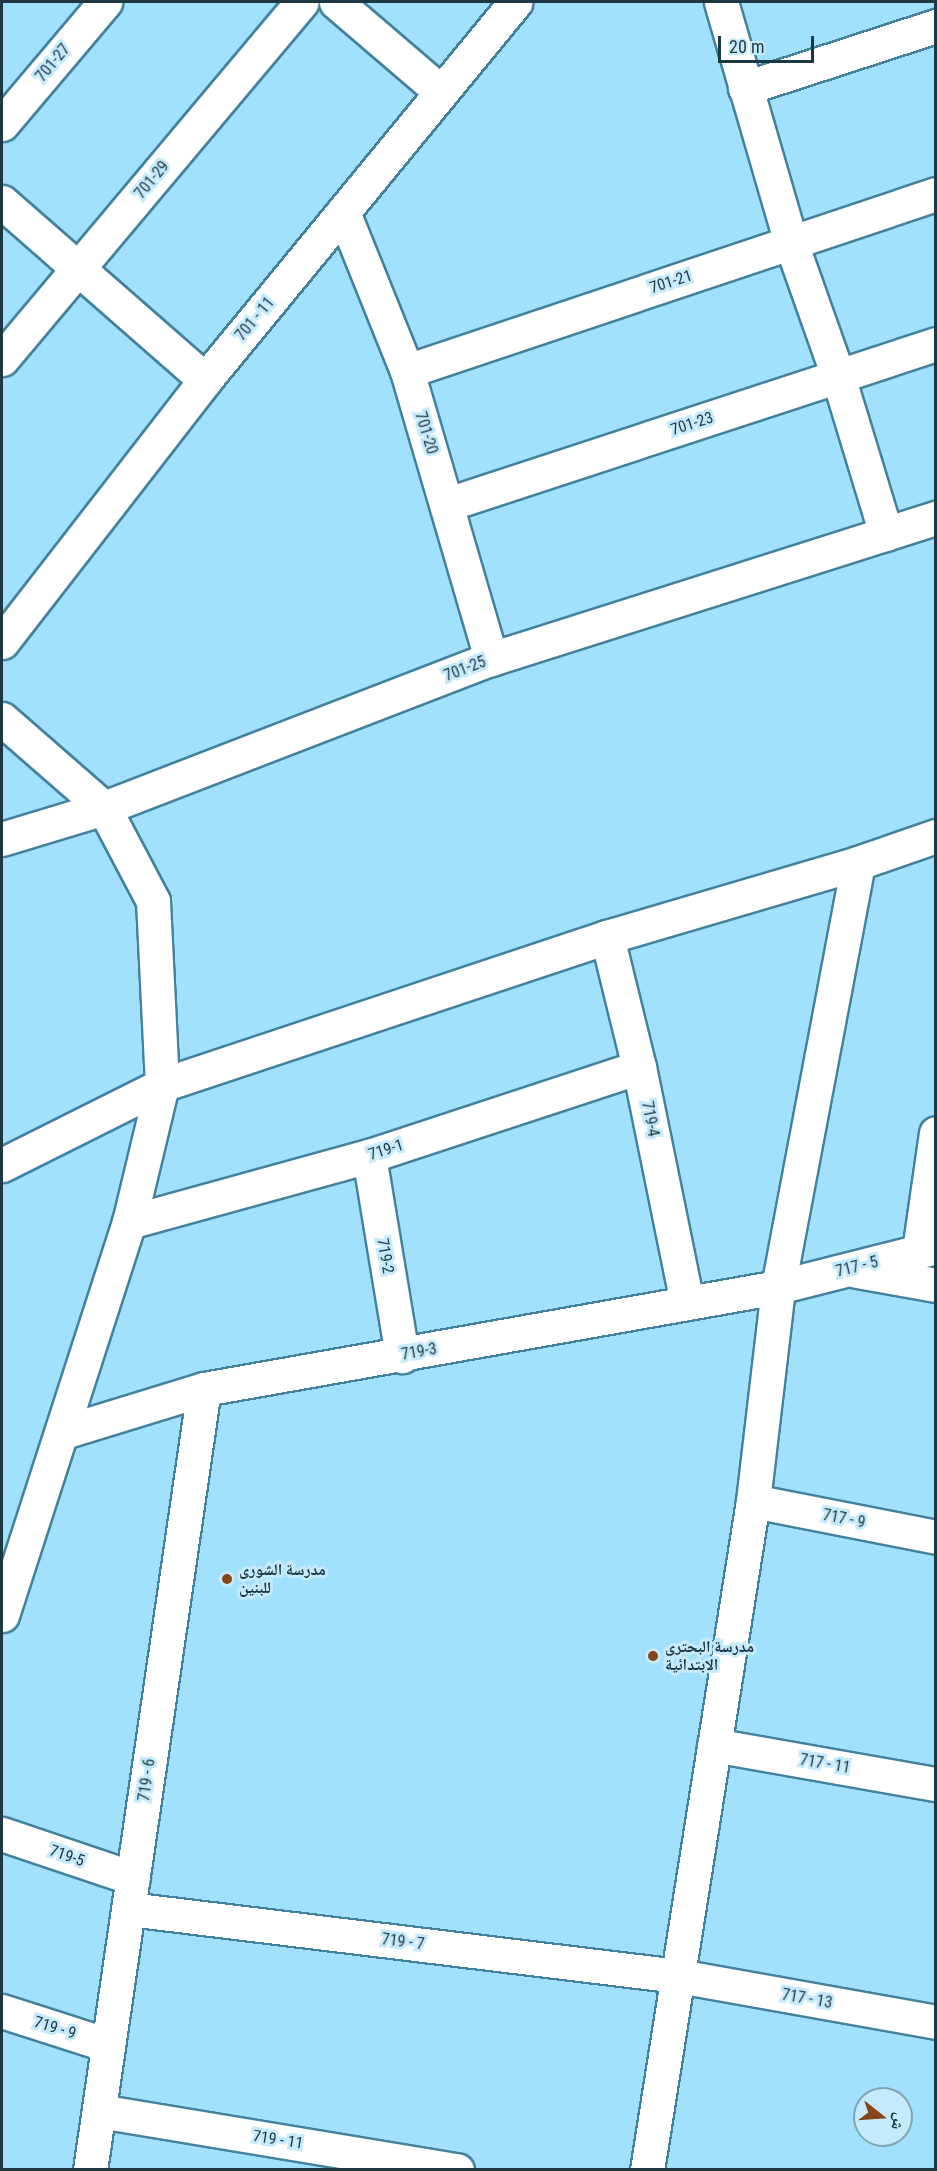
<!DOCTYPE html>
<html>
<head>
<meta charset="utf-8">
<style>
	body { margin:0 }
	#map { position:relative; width:937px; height:2171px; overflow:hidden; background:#a1e1fe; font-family:"Roboto Condensed","Noto Naskh Arabic",sans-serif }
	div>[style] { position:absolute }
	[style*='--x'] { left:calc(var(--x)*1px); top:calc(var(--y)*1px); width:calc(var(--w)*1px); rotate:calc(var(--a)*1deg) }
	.roads { filter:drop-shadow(2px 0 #43819c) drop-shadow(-2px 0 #43819c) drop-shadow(0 2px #43819c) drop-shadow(0 -2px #43819c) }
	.minor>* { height:33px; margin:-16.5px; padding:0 16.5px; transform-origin:16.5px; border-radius:16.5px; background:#fff }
	.dots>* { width:16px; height:16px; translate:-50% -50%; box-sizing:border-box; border:3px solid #c5eafc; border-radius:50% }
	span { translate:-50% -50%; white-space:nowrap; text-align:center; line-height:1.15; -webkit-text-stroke:6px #c5eafc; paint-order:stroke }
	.street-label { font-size:16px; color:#1e3843 }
	.poi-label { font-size:16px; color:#1e3843; font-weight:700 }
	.left { translate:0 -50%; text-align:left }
	.frame { position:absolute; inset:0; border:3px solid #1e3843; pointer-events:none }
	.north { position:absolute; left:853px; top:2087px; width:60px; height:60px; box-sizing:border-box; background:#c5eafc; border:2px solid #82a3b2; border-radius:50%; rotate:107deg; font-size:16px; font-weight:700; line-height:24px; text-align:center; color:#1e3843 }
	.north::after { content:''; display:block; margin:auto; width:21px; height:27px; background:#88441a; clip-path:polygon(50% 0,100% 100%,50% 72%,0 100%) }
	.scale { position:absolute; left:718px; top:36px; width:96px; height:27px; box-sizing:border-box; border:3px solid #1e3843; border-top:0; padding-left:8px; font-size:18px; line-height:21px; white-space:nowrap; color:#1e3843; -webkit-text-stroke:4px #c5eafc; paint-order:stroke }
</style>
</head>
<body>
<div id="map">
	<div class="roads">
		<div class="minor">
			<i style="--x:336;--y:2;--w:138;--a:40.6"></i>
			<i style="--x:721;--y:2;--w:251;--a:73.8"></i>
			<i style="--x:791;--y:243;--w:141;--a:70.5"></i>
			<i style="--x:838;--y:376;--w:165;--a:73.1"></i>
			<i style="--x:745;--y:88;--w:201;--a:-18"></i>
			<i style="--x:2;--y:124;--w:160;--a:-49.8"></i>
			<i style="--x:2;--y:202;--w:270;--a:41.2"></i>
			<i style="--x:343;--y:212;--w:171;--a:68.1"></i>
			<i style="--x:407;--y:371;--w:300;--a:73.7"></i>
			<i style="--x:2;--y:359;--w:466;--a:-50"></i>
			<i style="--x:407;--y:371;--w:558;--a:-18.5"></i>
			<i style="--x:448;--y:504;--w:514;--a:-18.15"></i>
			<i style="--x:2;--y:642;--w:331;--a:-52.2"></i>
			<i style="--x:205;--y:380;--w:489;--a:-50.6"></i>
			<i style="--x:2;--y:719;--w:135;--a:41.1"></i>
			<i style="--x:104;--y:808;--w:105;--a:62.2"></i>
			<i style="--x:153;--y:901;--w:184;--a:87.2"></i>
			<i style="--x:162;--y:1085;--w:141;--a:103.5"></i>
			<i style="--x:129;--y:1222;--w:413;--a:107.9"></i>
			<i style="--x:2;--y:839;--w:107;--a:-16.9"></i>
			<i style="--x:104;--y:808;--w:415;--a:-21.1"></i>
			<i style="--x:491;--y:659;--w:467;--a:-17.6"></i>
			<i style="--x:607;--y:937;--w:134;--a:76.2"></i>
			<i style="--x:639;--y:1067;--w:241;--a:78.5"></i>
			<i style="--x:369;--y:1156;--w:203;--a:80.6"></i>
			<i style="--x:2;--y:1165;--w:179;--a:-26.6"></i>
			<i style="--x:162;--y:1085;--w:469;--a:-18.4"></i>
			<i style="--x:607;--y:937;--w:262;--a:-16.4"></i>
			<i style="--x:858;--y:863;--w:83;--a:-19.1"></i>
			<i style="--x:129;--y:1222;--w:249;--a:-15.4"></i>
			<i style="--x:369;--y:1156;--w:284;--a:-18.2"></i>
			<i style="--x:919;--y:1251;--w:119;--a:-81.8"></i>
			<i style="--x:857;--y:1271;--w:80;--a:10"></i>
			<i style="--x:64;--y:1432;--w:146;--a:-17.1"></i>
			<i style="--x:204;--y:1389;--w:583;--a:-10.08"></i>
			<i style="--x:778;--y:1287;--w:163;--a:-14.2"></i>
			<i style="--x:753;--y:1501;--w:187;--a:11.1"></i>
			<i style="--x:714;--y:1745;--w:225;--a:10"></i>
			<i style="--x:2;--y:1834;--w:138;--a:18.6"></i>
			<i style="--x:129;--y:1909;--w:553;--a:6.96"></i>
			<i style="--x:678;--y:1976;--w:262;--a:10.1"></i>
			<i style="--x:2;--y:2011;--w:111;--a:17.8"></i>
			<i style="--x:99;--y:2111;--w:363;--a:9.4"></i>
			<i style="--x:90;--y:2170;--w:789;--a:-81.7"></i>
			<i style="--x:647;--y:2170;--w:677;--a:-81"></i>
			<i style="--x:753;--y:1501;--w:215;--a:-83.3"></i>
			<i style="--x:778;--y:1287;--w:431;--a:-79.3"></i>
		</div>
	</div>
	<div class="dots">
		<i style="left:227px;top:1579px;background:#88441a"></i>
		<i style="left:653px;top:1656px;background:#88441a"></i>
	</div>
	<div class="street-label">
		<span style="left:53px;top:63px;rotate:-50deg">701-27</span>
		<span style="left:152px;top:180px;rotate:-50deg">701-29</span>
		<span style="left:671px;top:282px;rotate:-18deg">701-21</span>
		<span style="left:255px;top:319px;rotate:-50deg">701 - 11</span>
		<span style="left:692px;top:424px;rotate:-18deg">701-23</span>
		<span style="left:426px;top:433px;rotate:73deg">701-20</span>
		<span style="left:465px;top:669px;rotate:-21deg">701-25</span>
		<span style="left:650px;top:1119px;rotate:79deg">719-4</span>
		<span style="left:386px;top:1150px;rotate:-18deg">719-1</span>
		<span style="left:385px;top:1256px;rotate:80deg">719-2</span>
		<span style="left:857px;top:1267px;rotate:-14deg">717 - 5</span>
		<span style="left:419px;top:1352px;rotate:-10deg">719-3</span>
		<span style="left:844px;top:1519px;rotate:11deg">717 - 9</span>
		<span style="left:825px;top:1764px;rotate:10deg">717 - 11</span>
		<span style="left:147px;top:1780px;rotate:-82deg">719 - 6</span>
		<span style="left:67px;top:1856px;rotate:19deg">719-5</span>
		<span style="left:403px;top:1942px;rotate:7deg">719 - 7</span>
		<span style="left:807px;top:1999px;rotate:10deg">717 - 13</span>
		<span style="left:55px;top:2028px;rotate:17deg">719 - 9</span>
		<span style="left:278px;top:2140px;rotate:9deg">719 - 11</span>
	</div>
	<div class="poi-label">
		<span class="left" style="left:239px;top:1579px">مدرسة الشورى<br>للبنين</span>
		<span class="left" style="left:665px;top:1656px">مدرسة البحتري<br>الابتدائية</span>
	</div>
	<div class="frame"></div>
	<div class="north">ش</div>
	<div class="scale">20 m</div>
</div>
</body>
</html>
